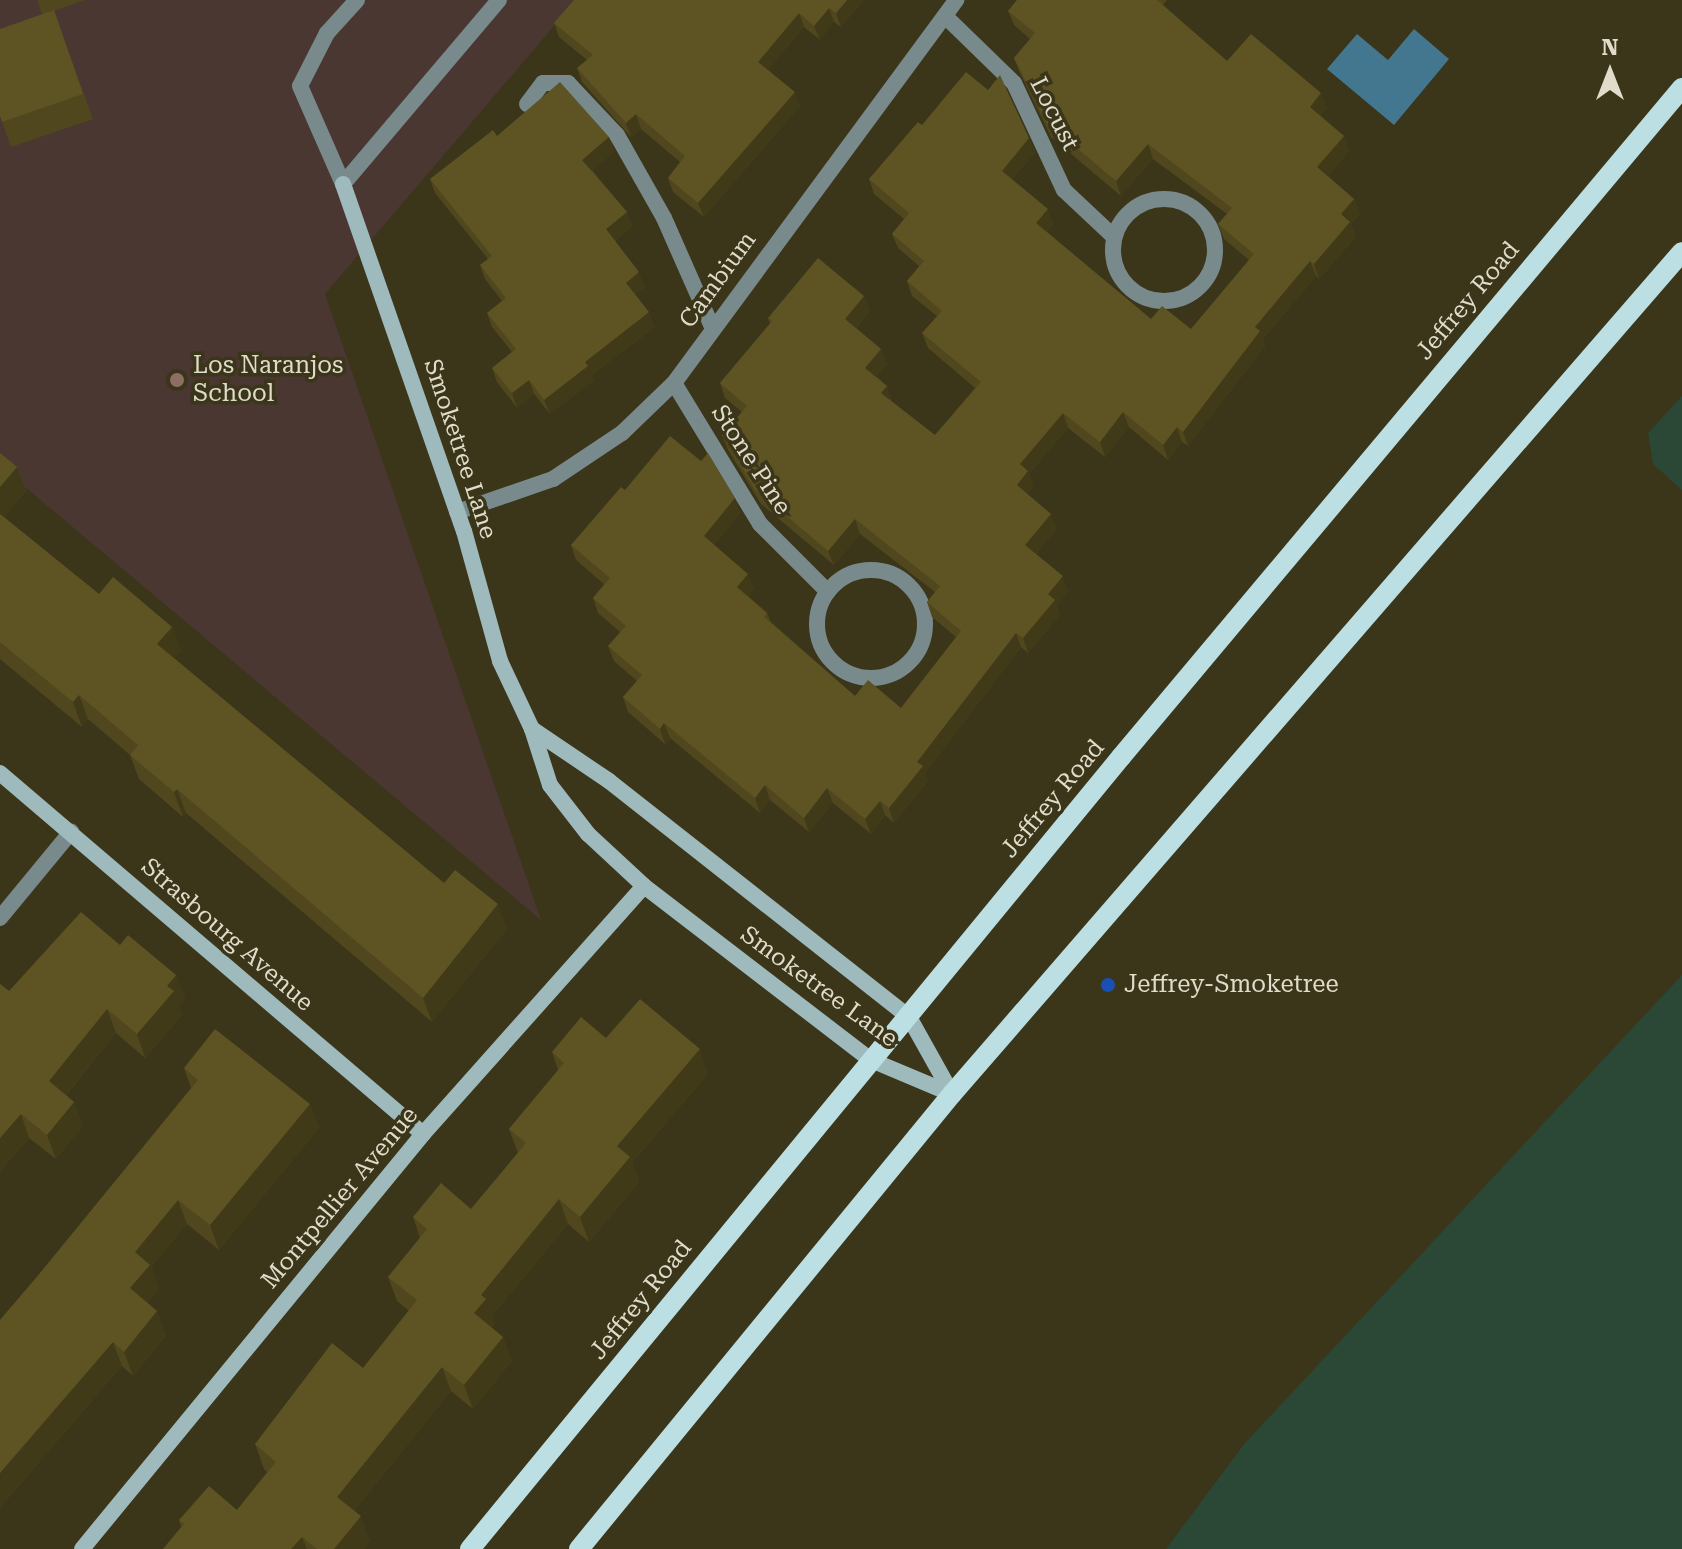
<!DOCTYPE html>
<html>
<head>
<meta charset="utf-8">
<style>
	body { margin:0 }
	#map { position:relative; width:1682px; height:1549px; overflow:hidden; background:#3b3519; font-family:"Roboto Serif",serif }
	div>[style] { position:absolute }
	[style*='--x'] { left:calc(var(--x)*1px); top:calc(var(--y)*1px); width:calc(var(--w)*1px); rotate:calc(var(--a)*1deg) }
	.education>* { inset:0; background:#4b3732 }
	.green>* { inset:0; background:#2a4835 }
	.water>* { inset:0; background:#43768f }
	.street>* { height:16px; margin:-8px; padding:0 8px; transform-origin:8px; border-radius:8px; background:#798a8c }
	.street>.ring { margin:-8px; padding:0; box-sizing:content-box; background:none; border:16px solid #798a8c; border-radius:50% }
	.secondary>* { height:16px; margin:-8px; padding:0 8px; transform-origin:8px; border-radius:8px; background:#9ebabd }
	.primary>* { height:20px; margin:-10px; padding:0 10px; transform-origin:10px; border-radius:10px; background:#bbdfe3 }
	.wall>* { inset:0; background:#50471e }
	.shaded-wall>* { inset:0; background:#413a18 }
	.building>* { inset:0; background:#5d5323 }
	.dots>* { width:22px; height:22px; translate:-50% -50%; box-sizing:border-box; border:4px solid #3b3519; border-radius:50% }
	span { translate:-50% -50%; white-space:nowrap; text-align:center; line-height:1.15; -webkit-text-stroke:7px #3b3519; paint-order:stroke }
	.street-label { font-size:24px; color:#dfdccb }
	.poi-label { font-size:24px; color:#dfdccb }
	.left { translate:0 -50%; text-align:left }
	.north { position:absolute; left:1570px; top:32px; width:80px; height:80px; -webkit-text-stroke:6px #3b3519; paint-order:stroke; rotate:0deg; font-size:22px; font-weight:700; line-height:32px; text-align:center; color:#dfdccb }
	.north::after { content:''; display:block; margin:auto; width:28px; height:36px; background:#dfdccb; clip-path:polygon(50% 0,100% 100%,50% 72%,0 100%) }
</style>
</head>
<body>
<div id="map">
	<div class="education">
		<i style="clip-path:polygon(0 0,576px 0,325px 294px,541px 920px,0 466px)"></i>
	</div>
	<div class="green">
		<i style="clip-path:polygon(1682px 396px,1682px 490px,1653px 464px,1648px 433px)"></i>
		<i style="clip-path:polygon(1682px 975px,1682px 1549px,1166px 1549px,1245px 1443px)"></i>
	</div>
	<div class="water">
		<i style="clip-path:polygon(1414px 29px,1449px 59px,1394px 125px,1327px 69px,1357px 34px,1388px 60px)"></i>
	</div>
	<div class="street">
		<i style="--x:357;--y:0;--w:45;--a:132.3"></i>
		<i style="--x:327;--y:33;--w:59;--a:117"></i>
		<i style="--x:300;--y:86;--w:107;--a:66.3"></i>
		<i style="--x:343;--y:184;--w:241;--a:-49.7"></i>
		<i style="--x:945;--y:16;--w:96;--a:44.2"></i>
		<i style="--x:1014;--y:83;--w:118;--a:65"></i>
		<i style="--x:1064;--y:190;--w:69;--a:43.2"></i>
		<i style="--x:527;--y:104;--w:26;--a:-53"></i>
		<i style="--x:543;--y:83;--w:25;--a:0"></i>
		<i style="--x:568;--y:83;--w:71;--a:46.7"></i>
		<i style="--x:617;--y:135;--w:95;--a:60.5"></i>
		<i style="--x:664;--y:218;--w:119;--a:66.2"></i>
		<i class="ring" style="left:1113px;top:199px;width:86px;height:86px"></i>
		<i style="--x:674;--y:383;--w:165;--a:58.6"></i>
		<i style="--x:760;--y:524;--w:96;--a:45"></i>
		<i style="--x:457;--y:512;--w:102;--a:-19"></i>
		<i style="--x:553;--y:479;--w:83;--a:-33.7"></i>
		<i style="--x:622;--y:433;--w:72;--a:-43.9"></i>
		<i style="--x:674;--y:383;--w:476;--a:-53.6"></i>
		<i class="ring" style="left:817px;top:570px;width:92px;height:92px"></i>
		<i style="--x:0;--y:918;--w:112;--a:-50.5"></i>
	</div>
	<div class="secondary">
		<i style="--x:343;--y:184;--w:367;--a:70.8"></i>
		<i style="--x:464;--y:531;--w:135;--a:74.5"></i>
		<i style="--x:500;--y:661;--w:75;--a:64.8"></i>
		<i style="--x:532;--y:729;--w:59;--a:72.2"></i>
		<i style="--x:550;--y:785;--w:62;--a:52.2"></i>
		<i style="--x:588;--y:834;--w:76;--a:42.9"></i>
		<i style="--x:644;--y:886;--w:286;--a:37.5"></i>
		<i style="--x:871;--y:1060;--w:88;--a:22.8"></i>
		<i style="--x:532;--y:729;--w:93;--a:34"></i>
		<i style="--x:609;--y:781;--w:382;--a:38.2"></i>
		<i style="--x:909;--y:1017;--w:88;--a:60.8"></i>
		<i style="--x:0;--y:773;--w:556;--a:40.48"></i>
		<i style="--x:82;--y:1549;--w:537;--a:-50.59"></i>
		<i style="--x:423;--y:1134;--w:332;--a:-48.3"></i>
	</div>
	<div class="primary">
		<i style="--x:470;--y:1549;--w:1025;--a:-50.58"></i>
		<i style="--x:1121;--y:757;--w:873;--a:-50.02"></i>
		<i style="--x:579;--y:1549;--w:588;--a:-50.66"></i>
		<i style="--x:952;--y:1094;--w:1114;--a:-49.08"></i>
	</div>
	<div class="wall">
		<i style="clip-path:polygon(37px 0,85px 0,54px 11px,93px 119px,11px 147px,0 116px,42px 14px)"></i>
		<i style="clip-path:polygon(574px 0,864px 0,841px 27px,834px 22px,820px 40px,804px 27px,768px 70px,800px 106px,704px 217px,673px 192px,668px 178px,680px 162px,641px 129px,631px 137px,582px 82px,577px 68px,587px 60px,559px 37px,554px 23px)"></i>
		<i style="clip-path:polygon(1017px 0,1167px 0,1163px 5px,1227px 61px,1327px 108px,1320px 116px,1344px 136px,1349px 151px,1328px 176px,1354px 199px,1360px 214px,1351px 224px,1356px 237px,1319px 279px,1316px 276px,1263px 339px,1265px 346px,1188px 446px,1182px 442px,1168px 460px,1129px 427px,1105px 457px,1068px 428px,1029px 474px,1033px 486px,1027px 494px,1057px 529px,1036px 554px,1068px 591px,1057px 605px,1060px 615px,1028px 653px,1021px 647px,925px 773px,928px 781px,894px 823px,885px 815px,871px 834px,833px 803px,809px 832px,770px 800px,760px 813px,670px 738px,665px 744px,628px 712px,623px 697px,637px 681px,614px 661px,608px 646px,620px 632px,598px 613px,593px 598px,604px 584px,576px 560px,571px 545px,625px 490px,740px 513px,714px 545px,754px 589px,748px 596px,767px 613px,771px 622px,855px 696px,901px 708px,956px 637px,932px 617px,927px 602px,935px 592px,860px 534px,834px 565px,761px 504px,728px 450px,722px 435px,742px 412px,725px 398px,720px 383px,770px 324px,768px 318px,864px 296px,870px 311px,856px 328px,881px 349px,887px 364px,876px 376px,887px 386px,892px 400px,891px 402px,935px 435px,975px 388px,928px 348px,922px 333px,937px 316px,912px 296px,907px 281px,919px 266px,898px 248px,892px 234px,904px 219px,874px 194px,869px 179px,922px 125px,1029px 138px,1035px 153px,1012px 179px,1053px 224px,1047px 232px,1151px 319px,1191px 329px,1249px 260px,1224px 239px,1218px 224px,1227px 214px,1153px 159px,1121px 196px,1051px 137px,1020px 73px,1014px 58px,1030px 39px,1014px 25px,1008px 11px)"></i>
		<i style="clip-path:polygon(497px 136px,609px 137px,614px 152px,592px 170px,627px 212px,632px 226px,615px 241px,645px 287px,635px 294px,655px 327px,592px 375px,594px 380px,550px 414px,534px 394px,517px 408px,497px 382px,492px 368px,512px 352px,492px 327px,487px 313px,502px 301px,485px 279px,480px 265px,488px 259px,435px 193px,430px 179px)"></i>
		<i style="clip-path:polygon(0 453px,17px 467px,26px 491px,4px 517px,99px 594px,172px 627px,181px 651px,174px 658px,444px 883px,507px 929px,432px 1022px,186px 813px,183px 817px,139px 779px,130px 755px,88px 719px,82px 727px,0 659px)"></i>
		<i style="clip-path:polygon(120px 945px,176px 975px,185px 999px,179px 1006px,182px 1015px,145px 1058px,116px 1033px,66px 1095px,74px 1102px,83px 1126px,56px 1159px,29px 1138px,0 1172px,0 984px,9px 991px)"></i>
		<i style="clip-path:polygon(606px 1038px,708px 1074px,632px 1163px,639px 1182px,589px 1242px,568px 1224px,492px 1316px,495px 1323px,491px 1327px,503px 1337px,512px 1361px,473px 1409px,451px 1391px,354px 1511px,370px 1541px,364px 1549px,163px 1549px,181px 1527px,179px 1520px,237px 1510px,267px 1472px,264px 1469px,255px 1444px,363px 1368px,409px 1311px,397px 1301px,388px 1277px,420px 1238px,413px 1217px,471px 1209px,518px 1153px,509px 1129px,558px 1070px,552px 1052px)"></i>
		<i style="clip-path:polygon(184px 1068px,310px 1104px,319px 1128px,219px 1250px,187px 1224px,151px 1267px,159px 1289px,147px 1303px,157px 1311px,166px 1336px,133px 1376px,122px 1366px,0 1508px,0 1320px,36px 1278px,191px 1088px)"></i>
	</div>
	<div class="shaded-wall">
		<i style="clip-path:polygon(847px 0,864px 0,841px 27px,836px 13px)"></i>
		<i style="clip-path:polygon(829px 8px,834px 22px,820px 40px,814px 26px)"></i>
		<i style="clip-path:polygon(799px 13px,804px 27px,763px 76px,758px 62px)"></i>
		<i style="clip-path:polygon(795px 92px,800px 106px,704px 217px,698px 203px)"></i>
		<i style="clip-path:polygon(1321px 93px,1327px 108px,1315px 122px,1310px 107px)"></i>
		<i style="clip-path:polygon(636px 114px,641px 129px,631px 137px,626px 123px)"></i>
		<i style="clip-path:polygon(1344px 136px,1349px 151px,1323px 182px,1317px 167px)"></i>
		<i style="clip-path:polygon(609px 137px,614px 152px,587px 174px,582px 160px)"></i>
		<i style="clip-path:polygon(1029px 138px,1035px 153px,1007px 185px,1002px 171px)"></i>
		<i style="clip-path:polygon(1148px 144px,1153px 159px,1121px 196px,1116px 181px)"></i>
		<i style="clip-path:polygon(1354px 199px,1360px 214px,1351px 224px,1356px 237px,1319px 279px,1314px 264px,1341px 214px)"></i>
		<i style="clip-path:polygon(1048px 209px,1053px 224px,1042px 238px,1036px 223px)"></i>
		<i style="clip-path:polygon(627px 212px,632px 226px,611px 244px,606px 229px)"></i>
		<i style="clip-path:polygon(1310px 261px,1316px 276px,1263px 339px,1265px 346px,1188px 446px,1183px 432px,1255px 327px)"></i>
		<i style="clip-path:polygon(639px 272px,645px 287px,631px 297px,626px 283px)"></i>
		<i style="clip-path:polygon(864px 296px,870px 311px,850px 334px,845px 319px)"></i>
		<i style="clip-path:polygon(649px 312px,655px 327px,592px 375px,594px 380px,550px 414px,544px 400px,585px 362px)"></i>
		<i style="clip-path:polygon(881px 349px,887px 364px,871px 383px,865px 368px)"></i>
		<i style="clip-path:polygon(529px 380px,534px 394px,517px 408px,512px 393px)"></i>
		<i style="clip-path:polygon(887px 386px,892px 400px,886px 408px,881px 393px)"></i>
		<i style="clip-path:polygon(1123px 412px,1129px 427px,1105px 457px,1100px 442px)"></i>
		<i style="clip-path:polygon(1063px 413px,1068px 428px,1029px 474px,1033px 486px,1022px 500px,1017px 485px,1020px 464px)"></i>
		<i style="clip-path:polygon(1177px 427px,1182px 442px,1168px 460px,1163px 445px)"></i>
		<i style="clip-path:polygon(17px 467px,26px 491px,0 522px,0 487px)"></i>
		<i style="clip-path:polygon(735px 498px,740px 513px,709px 551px,704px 536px)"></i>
		<i style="clip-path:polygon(1051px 514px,1057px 529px,1031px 560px,1025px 545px)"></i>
		<i style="clip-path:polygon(855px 519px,860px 534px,834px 565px,828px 551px)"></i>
		<i style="clip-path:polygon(748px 574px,754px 589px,743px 602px,737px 587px)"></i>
		<i style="clip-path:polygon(1063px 576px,1068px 591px,1057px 605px,1060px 615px,1028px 653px,1023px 638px,1048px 594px)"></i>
		<i style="clip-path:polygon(172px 627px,181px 651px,166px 668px,157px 644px)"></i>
		<i style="clip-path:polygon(1016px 633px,1021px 647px,925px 773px,928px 781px,894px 823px,889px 808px,917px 762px)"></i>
		<i style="clip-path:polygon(79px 695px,88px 719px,82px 727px,73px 702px)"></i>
		<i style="clip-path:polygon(664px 723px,670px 738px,665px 744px,660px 729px)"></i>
		<i style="clip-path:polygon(765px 785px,770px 800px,760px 813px,755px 798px)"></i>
		<i style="clip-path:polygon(827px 788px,833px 803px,809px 832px,804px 818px)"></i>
		<i style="clip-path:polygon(177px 789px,186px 813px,183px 817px,174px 792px)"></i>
		<i style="clip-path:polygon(880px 801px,885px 815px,871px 834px,865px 819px)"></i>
		<i style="clip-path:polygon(498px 904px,507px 929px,432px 1022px,423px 998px)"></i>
		<i style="clip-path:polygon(176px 975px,185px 999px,179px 1006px,182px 1015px,145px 1058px,137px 1034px,167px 986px)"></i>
		<i style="clip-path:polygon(107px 1009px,116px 1033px,57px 1105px,49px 1081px)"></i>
		<i style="clip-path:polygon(700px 1049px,708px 1074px,632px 1163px,639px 1182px,589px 1242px,580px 1217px,617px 1146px)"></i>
		<i style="clip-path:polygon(74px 1102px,83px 1126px,56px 1159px,47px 1135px)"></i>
		<i style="clip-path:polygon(310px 1104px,319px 1128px,219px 1250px,210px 1225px)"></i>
		<i style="clip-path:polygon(21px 1114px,29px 1138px,0 1172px,0 1138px)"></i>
		<i style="clip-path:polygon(559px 1199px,568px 1224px,492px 1316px,495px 1323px,482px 1338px,474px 1313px,481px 1295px)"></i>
		<i style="clip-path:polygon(178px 1200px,187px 1224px,151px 1267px,159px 1289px,139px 1313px,130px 1288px,135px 1252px)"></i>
		<i style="clip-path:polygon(157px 1311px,166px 1336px,133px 1376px,124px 1352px)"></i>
		<i style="clip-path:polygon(503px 1337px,512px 1361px,473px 1409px,464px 1385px)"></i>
		<i style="clip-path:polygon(113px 1342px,122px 1366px,0 1508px,0 1473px)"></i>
		<i style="clip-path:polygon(442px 1367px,451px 1391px,346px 1521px,337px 1497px)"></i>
		<i style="clip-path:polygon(361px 1516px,370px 1541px,364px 1549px,334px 1549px)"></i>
		<i style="clip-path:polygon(302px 1537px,307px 1549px,291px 1549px)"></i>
	</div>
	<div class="building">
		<i style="clip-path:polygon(574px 0,847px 0,836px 13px,829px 8px,814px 26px,799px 13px,758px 62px,795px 92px,698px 203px,668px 178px,685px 156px,636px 114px,626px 123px,577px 68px,593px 55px,554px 23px)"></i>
		<i style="clip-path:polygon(1017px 0,1157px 0,1227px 61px,1251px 34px,1321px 93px,1310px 107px,1344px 136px,1317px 167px,1354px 199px,1341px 214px,1350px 222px,1314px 264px,1310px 261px,1255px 327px,1260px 331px,1183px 432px,1177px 427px,1163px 445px,1123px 412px,1100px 442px,1063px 413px,1020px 464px,1028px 471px,1017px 485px,1051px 514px,1025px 545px,1063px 576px,1048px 594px,1055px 600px,1023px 638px,1016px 633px,917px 762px,923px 766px,889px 808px,880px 801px,865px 819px,827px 788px,804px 818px,765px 785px,755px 798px,664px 723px,660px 729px,623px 697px,642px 675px,608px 646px,626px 626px,593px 598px,610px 578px,571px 545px,621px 487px,625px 490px,670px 436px,701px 461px,708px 453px,735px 498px,704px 536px,748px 574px,737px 587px,767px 613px,764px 617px,855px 696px,868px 680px,901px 708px,961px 631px,927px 602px,940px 586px,855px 519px,828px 551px,755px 489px,722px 435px,747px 406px,720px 383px,772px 321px,768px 318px,818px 258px,864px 296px,845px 319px,881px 349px,865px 368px,887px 386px,881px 393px,935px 435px,981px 382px,922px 333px,942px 311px,907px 281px,924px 261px,892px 234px,909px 213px,869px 179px,918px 122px,922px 125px,966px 72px,988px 90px,1000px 75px,1029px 138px,1002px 171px,1048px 209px,1036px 223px,1151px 319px,1162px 306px,1191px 329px,1254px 254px,1218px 224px,1232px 208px,1148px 144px,1116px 181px,1046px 122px,1014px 58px,1035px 33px,1008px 11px)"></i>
		<i style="clip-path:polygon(54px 10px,83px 94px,2px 122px,0 116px,0 29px)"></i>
		<i style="clip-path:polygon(560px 82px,609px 137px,582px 160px,627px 212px,606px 229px,639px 272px,626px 283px,649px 312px,585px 362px,588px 366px,544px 400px,529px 380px,512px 393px,492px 368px,516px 349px,487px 313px,506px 298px,480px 265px,492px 256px,430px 179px,493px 130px,497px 136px)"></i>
		<i style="clip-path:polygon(0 453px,17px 467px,0 487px)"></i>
		<i style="clip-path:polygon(0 514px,99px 594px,113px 577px,172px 627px,157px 644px,444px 883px,455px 870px,498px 904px,423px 998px,177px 789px,174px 792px,130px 755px,138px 745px,79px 695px,73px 702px,0 642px)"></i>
		<i style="clip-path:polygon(81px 912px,120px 945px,128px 935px,176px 975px,167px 986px,174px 991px,137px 1034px,107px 1009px,49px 1081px,74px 1102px,47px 1135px,21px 1114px,0 1138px,0 984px,9px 991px)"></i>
		<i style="clip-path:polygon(640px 999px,700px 1049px,617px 1146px,630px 1157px,580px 1217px,559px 1199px,481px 1295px,486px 1299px,474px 1313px,503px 1337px,464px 1385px,442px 1367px,337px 1497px,361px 1516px,334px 1549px,317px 1549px,302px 1537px,291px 1549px,163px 1549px,184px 1524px,179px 1520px,209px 1486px,237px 1510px,276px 1462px,255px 1444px,332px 1343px,363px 1368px,417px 1300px,388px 1277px,427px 1229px,413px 1217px,441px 1183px,471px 1209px,526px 1143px,509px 1129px,564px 1063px,552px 1052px,581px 1017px,606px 1038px)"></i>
		<i style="clip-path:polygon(215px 1029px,310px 1104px,210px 1225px,178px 1200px,135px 1252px,150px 1265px,130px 1288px,157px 1311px,124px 1352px,113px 1342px,0 1473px,0 1320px,36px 1278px,198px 1080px,184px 1068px)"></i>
	</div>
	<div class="dots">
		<i style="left:177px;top:380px;background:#8d6e63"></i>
		<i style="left:1108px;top:985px;background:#1a4fb4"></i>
	</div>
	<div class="street-label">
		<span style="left:1054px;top:114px;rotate:63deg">Locust</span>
		<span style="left:718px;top:280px;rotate:-54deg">Cambium</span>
		<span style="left:1468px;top:301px;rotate:-50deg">Jeffrey Road</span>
		<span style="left:460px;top:449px;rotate:72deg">Smoketree Lane</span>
		<span style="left:751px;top:460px;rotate:57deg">Stone Pine</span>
		<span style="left:1053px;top:799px;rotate:-50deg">Jeffrey Road</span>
		<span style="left:227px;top:935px;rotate:41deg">Strasbourg Avenue</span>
		<span style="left:819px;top:987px;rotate:36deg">Smoketree Lane</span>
		<span style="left:340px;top:1198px;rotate:-50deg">Montpellier Avenue</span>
		<span style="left:641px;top:1300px;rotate:-51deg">Jeffrey Road</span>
	</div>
	<div class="poi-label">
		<span class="left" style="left:193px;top:380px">Los Naranjos<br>School</span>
		<span class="left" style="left:1124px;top:985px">Jeffrey-Smoketree</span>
	</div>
	<div class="north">N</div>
</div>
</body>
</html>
